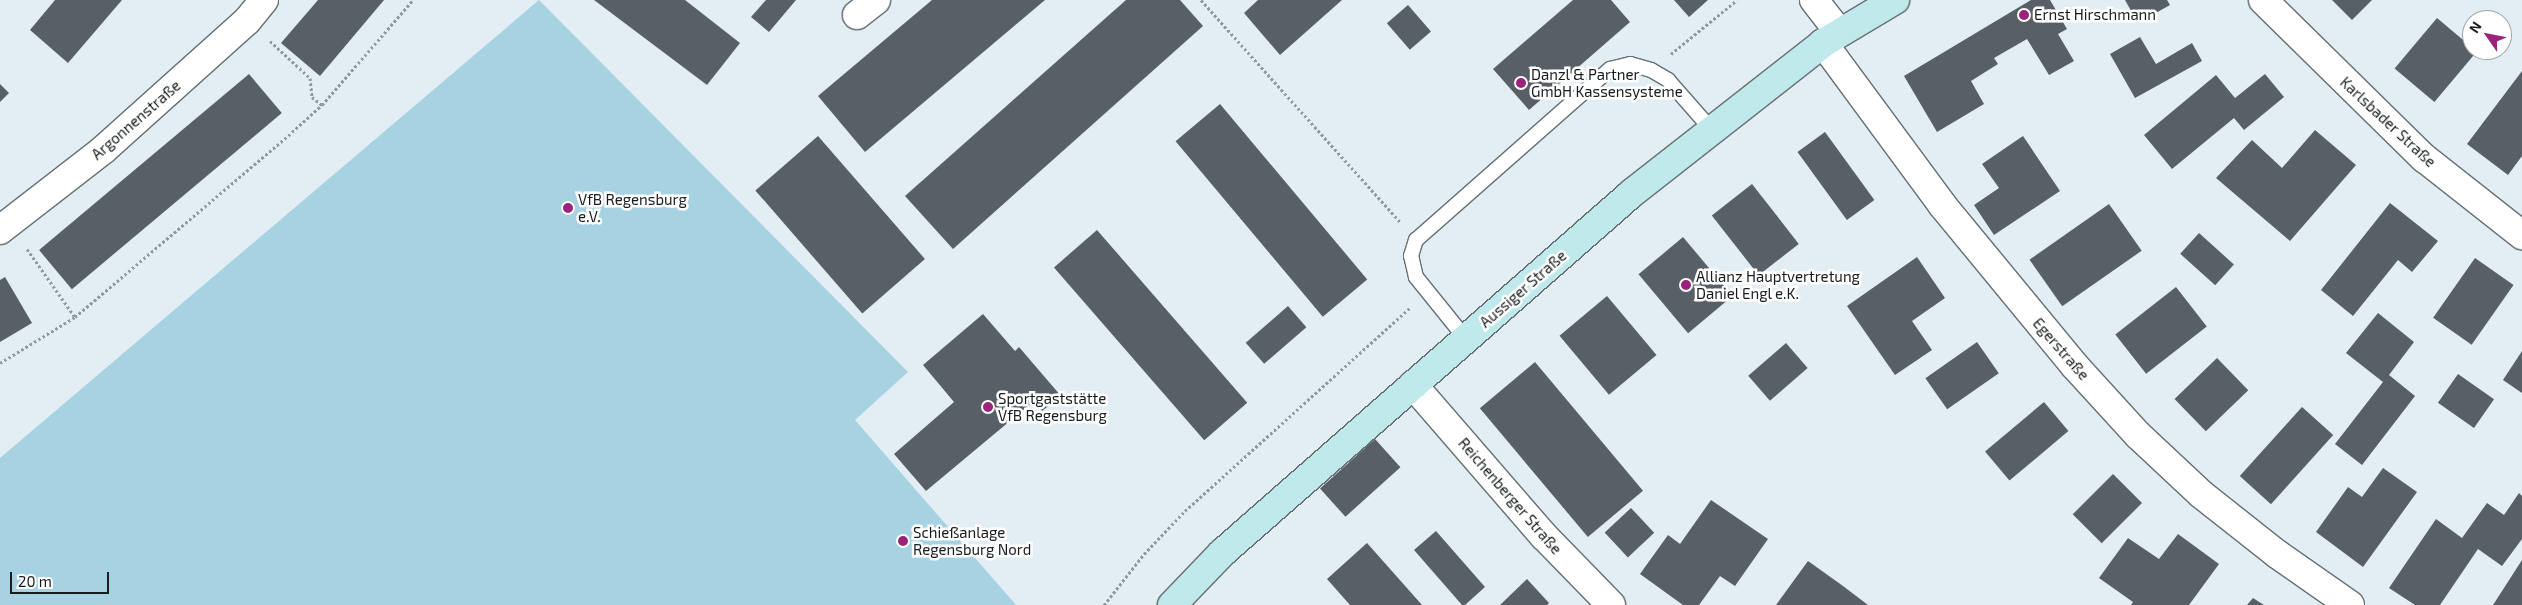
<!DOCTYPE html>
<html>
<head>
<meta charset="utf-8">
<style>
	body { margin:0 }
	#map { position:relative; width:2522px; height:605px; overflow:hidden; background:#e2eef3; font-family:"Exo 2",sans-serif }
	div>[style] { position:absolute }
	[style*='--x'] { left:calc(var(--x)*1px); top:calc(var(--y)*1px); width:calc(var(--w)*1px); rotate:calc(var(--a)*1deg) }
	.green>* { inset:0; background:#a6d2e2 }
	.building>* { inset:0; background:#585f66; transform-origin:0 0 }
	.path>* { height:3px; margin-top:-1.5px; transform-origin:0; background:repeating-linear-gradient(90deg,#90999d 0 2.5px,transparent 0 5px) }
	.roads { filter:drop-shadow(1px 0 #667074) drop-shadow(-1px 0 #667074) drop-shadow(0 1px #667074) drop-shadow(0 -1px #667074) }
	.lane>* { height:14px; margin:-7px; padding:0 7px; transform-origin:7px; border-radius:7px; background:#fff }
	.street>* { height:28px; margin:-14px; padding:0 14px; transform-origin:14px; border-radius:14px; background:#fff }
	.secondary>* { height:28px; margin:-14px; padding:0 14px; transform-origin:14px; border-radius:14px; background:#bfe9eb }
	.dots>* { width:14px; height:14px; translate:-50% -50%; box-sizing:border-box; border:2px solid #fff; border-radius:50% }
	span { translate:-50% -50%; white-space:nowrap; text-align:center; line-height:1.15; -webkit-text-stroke:5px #fff; paint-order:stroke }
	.poi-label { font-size:15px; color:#181c1e }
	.left { translate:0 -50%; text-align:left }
	.street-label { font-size:15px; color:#181c1e }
	.north { position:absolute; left:2462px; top:10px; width:50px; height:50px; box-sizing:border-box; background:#fff; border:1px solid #a3a4a5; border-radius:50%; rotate:303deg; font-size:14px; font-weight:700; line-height:20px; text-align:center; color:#181c1e }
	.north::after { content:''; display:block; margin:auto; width:18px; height:22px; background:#9c237b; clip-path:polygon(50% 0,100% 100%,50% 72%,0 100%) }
	.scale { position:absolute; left:10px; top:572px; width:99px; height:22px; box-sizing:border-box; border:2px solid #181c1e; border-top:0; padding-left:6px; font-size:15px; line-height:18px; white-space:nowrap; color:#181c1e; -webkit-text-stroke:4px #fff; paint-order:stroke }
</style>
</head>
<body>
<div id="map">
	<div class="green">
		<i style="clip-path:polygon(539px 0,908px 372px,855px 420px,1016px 605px,0 605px,0 458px)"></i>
	</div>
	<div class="building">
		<i style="clip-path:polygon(55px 0,122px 0,68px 63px,30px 30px)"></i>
		<i style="clip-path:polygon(318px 0,384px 0,320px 76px,281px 43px)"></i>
		<i style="clip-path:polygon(594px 0,685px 0,740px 43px,707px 85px)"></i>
		<i style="clip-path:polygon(766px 0,796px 0,769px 32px,751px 17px)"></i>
		<i style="clip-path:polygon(932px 0,1045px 0,865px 152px,818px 96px)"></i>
		<i style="clip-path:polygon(1126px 0,1180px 0,1203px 26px,953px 249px,905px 196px)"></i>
		<i style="clip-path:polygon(1258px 0,1342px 0,1280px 55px,1244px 13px)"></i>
		<i style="clip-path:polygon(1573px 0,1611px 0,1630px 22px,1529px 110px,1493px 69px)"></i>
		<i style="clip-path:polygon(1674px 0,1708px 0,1689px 17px)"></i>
		<i style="clip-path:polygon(2031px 0,2050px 0,2067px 29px,2058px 34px,2074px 61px,2049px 75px,2027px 39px,1994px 58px,1998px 64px,1971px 81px,1984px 104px,1937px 132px,1904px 76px)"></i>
		<i style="clip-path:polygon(2125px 0,2167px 0,2170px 5px,2138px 23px)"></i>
		<i style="clip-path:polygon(2332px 0,2372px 0,2352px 20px)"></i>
		<i style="left:1408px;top:5px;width:35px;height:28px;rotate:49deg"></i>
		<i style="left:2437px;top:18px;width:52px;height:66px;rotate:40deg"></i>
		<i style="clip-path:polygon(2140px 37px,2156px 64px,2192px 43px,2202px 61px,2135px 98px,2110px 54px)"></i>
		<i style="clip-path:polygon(2522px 71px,2522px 156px,2508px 175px,2467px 144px)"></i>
		<i style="left:249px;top:74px;width:51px;height:274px;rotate:50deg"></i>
		<i style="clip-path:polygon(2265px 74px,2284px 97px,2244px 130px,2234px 118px,2172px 169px,2144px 135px,2216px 75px,2235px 98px)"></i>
		<i style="clip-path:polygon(0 84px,9px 93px,0 102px)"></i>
		<i style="left:1220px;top:104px;width:229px;height:58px;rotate:50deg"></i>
		<i style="clip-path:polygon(2315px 130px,2356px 165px,2290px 241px,2216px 178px,2252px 140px,2282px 168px)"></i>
		<i style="left:1825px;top:132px;width:84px;height:34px;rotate:54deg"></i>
		<i style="left:818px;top:136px;width:163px;height:83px;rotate:49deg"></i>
		<i style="clip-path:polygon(2023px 136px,2060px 191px,1994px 235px,1974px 205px,1999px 188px,1982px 164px)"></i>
		<i style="left:1752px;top:184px;width:76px;height:51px;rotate:52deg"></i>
		<i style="clip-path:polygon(2390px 203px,2438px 241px,2412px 272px,2398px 260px,2353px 316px,2321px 290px)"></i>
		<i style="left:2109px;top:204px;width:57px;height:97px;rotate:55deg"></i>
		<i style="left:1097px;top:230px;width:229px;height:57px;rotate:49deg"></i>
		<i style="left:2199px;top:233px;width:47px;height:28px;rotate:42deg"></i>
		<i style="left:1683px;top:237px;width:77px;height:58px;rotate:50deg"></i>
		<i style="clip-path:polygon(1917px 257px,1945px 298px,1912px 321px,1932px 350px,1895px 375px,1847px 306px)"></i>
		<i style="left:2475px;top:258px;width:47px;height:73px;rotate:35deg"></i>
		<i style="clip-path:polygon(5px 277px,32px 323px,0 342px,0 280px)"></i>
		<i style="left:2176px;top:287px;width:50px;height:77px;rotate:52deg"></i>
		<i style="left:1607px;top:296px;width:77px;height:62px;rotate:50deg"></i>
		<i style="left:1288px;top:306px;width:28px;height:56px;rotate:49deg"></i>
		<i style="clip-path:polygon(2378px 313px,2414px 342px,2389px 375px,2415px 396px,2362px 465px,2335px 444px,2383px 382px,2346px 353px)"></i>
		<i style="clip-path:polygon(983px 314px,1015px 351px,1019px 347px,1061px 396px,1042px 411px,1034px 401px,926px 491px,894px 454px,954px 402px,923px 365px)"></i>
		<i style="left:1977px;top:342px;width:38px;height:63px;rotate:55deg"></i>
		<i style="left:1786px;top:343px;width:33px;height:50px;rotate:49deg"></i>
		<i style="clip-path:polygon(2522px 351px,2522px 393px,2503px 380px)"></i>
		<i style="left:2217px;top:358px;width:45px;height:59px;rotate:46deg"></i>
		<i style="left:1535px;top:362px;width:168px;height:72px;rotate:50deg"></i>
		<i style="left:2458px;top:374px;width:44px;height:35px;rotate:35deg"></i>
		<i style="left:2044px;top:402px;width:38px;height:77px;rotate:50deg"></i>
		<i style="left:2302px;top:407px;width:42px;height:93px;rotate:42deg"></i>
		<i style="left:1375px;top:439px;width:38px;height:74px;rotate:48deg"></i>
		<i style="clip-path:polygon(2383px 468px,2417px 492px,2363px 567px,2316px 532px,2348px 487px,2362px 497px)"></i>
		<i style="left:2113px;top:474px;width:41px;height:57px;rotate:45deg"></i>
		<i style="clip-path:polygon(2519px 493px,2522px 496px,2522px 539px,2502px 566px,2478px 549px,2440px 605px,2415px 605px,2389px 588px,2436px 519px,2462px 538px,2487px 503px,2504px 515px)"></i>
		<i style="clip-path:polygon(1711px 500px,1768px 539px,1735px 586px,1720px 576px,1699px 605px,1683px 605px,1640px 574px,1668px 535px,1680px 544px)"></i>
		<i style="left:1631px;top:508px;width:34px;height:36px;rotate:47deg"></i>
		<i style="clip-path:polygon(1436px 531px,1485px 587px,1465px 605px,1462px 605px,1414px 550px)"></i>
		<i style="clip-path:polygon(2178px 534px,2219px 564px,2189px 605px,2131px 605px,2133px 602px,2099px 578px,2128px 538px,2159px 559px)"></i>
		<i style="clip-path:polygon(1367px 543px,1422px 605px,1350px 605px,1327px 579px)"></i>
		<i style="clip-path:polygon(2522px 560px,2522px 605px,2493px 605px)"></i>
		<i style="clip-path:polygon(1808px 561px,1843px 586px,1868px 605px,1776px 605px)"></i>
		<i style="clip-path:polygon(1527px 579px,1549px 603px,1547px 605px,1500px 605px)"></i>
		<i style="clip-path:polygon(2253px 598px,2264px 605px,2247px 605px)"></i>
	</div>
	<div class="path">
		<i style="--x:1201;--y:0;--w:298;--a:48.1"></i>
		<i style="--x:270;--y:41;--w:54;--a:42.8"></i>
		<i style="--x:310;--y:78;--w:19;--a:84"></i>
		<i style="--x:312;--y:97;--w:13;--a:39"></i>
		<i style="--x:1671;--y:54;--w:85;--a:-39.3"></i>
		<i style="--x:27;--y:249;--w:83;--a:54.8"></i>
		<i style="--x:0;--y:363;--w:88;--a:-31.5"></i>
		<i style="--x:75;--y:317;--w:285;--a:-40.4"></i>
		<i style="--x:292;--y:132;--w:40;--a:-42"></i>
		<i style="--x:322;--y:105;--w:139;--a:-49.1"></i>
		<i style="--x:1104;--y:605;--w:65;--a:-51.9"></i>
		<i style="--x:1144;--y:554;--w:59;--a:-46.4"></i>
		<i style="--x:1185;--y:511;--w:303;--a:-42.1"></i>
	</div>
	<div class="roads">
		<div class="lane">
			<i style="--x:1466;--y:339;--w:80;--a:-128.9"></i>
			<i style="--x:1416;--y:277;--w:22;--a:-103"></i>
			<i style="--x:1411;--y:256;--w:17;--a:-73"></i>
			<i style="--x:1416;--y:240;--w:259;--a:-41.4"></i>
			<i style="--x:1610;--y:69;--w:21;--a:-14"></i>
			<i style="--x:1630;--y:64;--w:22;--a:16"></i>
			<i style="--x:1651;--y:70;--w:20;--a:30"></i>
			<i style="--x:1668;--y:80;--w:65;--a:48.7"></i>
		</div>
		<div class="street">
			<i style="--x:1814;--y:0;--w:41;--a:52"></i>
			<i style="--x:2263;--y:0;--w:226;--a:44.5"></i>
			<i style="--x:2424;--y:158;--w:125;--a:38.2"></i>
			<i style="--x:857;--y:15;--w:24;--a:-38"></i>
			<i style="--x:1823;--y:43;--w:202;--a:53.6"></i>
			<i style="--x:1943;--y:206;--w:206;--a:50.5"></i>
			<i style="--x:2074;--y:365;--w:95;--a:47.6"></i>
			<i style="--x:2138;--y:435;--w:86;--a:43.1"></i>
			<i style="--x:2201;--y:494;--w:97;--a:38.3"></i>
			<i style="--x:2277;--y:554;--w:89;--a:34.9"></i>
			<i style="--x:0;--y:230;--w:130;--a:-37.8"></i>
			<i style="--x:103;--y:150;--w:193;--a:-41.9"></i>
			<i style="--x:247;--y:21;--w:27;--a:-51"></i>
			<i style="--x:1413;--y:385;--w:200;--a:49.1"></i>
			<i style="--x:1544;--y:536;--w:96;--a:45.8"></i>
		</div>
		<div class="secondary">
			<i style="--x:1172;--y:605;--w:72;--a:-46.1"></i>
			<i style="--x:1222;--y:553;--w:546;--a:-41.28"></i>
			<i style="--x:1632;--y:193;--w:243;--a:-38.1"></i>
			<i style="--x:1823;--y:43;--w:84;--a:-30.8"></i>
		</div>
	</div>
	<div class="dots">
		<i style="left:2024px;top:15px;background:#9c237b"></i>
		<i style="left:1521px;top:83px;background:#9c237b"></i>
		<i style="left:568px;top:208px;background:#9c237b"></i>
		<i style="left:1686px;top:285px;background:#9c237b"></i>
		<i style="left:988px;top:407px;background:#9c237b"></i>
		<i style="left:903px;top:541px;background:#9c237b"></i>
	</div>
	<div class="poi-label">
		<span class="left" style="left:2034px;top:15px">Ernst Hirschmann</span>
		<span class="left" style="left:1531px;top:83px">Danzl &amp; Partner<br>GmbH Kassensysteme</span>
		<span class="left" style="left:578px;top:208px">VfB Regensburg<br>e.V.</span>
		<span class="left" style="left:1696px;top:285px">Allianz Hauptvertretung<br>Daniel Engl e.K.</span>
		<span class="left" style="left:998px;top:407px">Sportgaststätte<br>VfB Regensburg</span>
		<span class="left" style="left:913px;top:541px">Schießanlage<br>Regensburg Nord</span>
	</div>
	<div class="street-label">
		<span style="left:136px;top:120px;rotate:-41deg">Argonnenstraße</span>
		<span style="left:2388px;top:122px;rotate:43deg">Karlsbader Straße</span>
		<span style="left:1523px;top:289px;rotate:-41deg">Aussiger Straße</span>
		<span style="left:2061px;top:349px;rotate:49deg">Egerstraße</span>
		<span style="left:1510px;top:496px;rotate:49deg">Reichenberger Straße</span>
	</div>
	<div class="north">N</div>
	<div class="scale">20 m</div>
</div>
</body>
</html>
